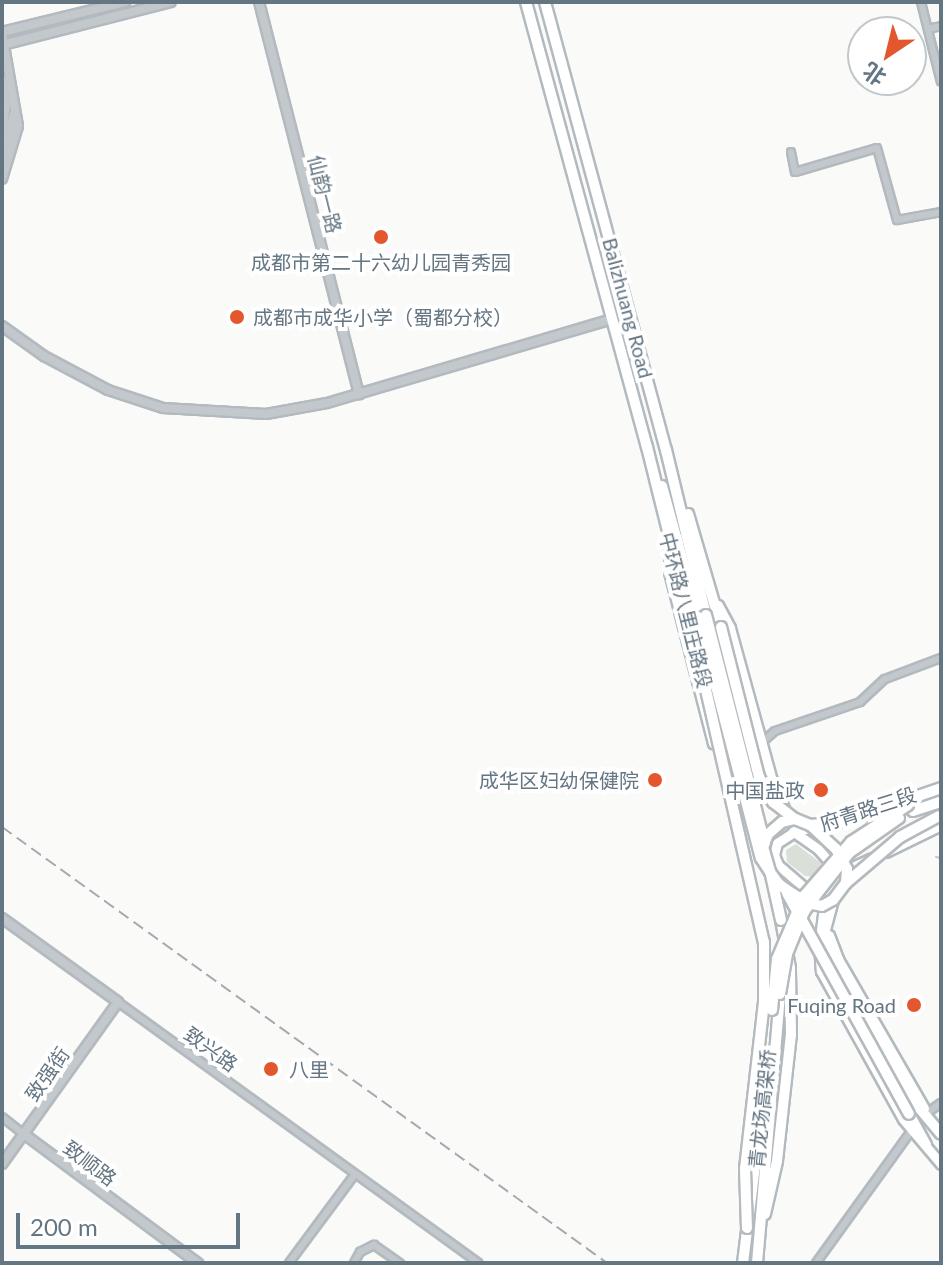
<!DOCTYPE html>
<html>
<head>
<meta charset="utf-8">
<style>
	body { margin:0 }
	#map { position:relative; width:943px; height:1265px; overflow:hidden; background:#fafaf8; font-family:Lato,"Noto Sans SC",sans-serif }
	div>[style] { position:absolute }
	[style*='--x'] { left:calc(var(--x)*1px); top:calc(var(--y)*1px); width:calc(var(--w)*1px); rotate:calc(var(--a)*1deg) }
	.green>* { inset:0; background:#dadfd7 }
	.stream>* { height:2px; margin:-1px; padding:0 1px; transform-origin:1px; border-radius:1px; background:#bbc7cb }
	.roads { filter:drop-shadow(2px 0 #b3babf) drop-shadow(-2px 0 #b3babf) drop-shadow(0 2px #b3babf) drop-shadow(0 -2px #b3babf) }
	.minor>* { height:6px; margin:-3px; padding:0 3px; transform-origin:3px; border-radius:3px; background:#c3c8cc }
	.tertiary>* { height:8px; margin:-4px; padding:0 4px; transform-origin:4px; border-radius:4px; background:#c3c8cc }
	.secondary>* { height:9px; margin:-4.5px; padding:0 4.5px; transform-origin:4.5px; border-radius:4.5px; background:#fff }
	.primary>* { height:10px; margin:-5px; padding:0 5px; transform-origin:5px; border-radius:5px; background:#fff }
	.trunk>* { height:10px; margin:-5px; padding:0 5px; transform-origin:5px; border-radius:5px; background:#fff }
	.rail>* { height:2px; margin-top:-1px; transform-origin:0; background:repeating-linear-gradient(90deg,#a2aab0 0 12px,transparent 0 18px) }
	.bridges { filter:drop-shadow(2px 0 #b5babe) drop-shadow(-2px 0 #b5babe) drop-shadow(0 2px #b5babe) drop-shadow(0 -2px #b5babe) }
	.primary-bridge>* { height:10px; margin:-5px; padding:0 5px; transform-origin:5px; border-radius:5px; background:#fff }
	.trunk-bridge>* { height:10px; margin:-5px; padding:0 5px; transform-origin:5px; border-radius:5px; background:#fff }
	.dots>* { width:22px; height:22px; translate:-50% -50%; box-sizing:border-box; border:4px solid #fff; border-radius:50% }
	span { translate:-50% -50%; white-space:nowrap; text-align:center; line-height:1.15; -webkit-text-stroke:8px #fff; paint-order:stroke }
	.street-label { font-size:20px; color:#657683 }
	.poi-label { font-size:20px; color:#657683 }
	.left { translate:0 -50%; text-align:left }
	.right { translate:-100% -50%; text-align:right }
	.frame { position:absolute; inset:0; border:4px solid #657683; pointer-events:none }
	.north { position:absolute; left:847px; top:16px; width:80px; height:80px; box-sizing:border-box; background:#fff; border:2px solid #c1c8cd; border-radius:50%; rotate:215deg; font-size:22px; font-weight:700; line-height:32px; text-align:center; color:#657683 }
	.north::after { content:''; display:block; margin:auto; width:28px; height:36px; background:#e4572e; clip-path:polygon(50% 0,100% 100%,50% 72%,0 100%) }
	.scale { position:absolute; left:16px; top:1213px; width:224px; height:36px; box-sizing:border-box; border:4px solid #657683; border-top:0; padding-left:10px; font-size:24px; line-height:28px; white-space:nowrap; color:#657683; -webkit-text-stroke:6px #fff; paint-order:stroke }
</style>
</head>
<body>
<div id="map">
	<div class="green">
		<i style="clip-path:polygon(796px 844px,821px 863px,816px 877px,805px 876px,787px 862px,786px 850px)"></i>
	</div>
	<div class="stream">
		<i style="--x:936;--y:857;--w:5;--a:11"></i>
	</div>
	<div class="roads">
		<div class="minor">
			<i style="--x:921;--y:2;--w:82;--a:76"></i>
			<i style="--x:928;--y:29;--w:13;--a:-13"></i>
			<i style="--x:791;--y:152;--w:20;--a:79"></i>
			<i style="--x:795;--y:172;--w:85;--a:-16.3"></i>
			<i style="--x:877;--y:148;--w:75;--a:74.5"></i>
			<i style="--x:897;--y:220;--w:45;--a:-10.3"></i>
			<i style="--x:761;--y:743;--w:18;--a:-41"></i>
			<i style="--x:775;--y:731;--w:90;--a:-18.8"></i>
			<i style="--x:860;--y:702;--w:34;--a:-43"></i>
			<i style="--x:885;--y:679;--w:60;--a:-20.6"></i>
			<i style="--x:118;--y:1002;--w:445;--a:35.9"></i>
			<i style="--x:927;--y:1113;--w:17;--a:-36"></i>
			<i style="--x:2;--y:1117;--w:28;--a:38"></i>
			<i style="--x:289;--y:1263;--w:111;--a:-53.4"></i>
			<i style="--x:354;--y:1263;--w:13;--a:-61"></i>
			<i style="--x:360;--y:1252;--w:16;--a:-27"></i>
			<i style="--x:374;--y:1245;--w:32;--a:35"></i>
			<i style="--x:816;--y:1263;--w:164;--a:-54.2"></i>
		</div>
		<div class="tertiary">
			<i style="--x:259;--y:2;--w:405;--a:75.7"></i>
			<i style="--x:2;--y:32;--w:127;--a:-13.7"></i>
			<i style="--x:2;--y:34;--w:93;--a:80.1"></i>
			<i style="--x:18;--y:126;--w:55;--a:106.8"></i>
			<i style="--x:2;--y:45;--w:174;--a:-14.3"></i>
			<i style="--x:2;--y:80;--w:24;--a:81"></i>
			<i style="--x:6;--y:104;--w:27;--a:98"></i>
			<i style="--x:2;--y:155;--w:43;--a:-73.7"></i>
			<i style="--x:2;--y:326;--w:52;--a:35.5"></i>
			<i style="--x:44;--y:356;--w:72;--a:28"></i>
			<i style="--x:108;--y:390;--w:58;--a:18.1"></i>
			<i style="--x:163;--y:408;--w:103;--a:3.3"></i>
			<i style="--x:266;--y:414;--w:62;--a:-10.2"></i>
			<i style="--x:327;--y:403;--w:297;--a:-16.4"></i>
			<i style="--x:2;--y:918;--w:143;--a:35.9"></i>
			<i style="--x:118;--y:1002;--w:199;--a:125.6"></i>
			<i style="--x:24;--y:1134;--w:217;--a:36.6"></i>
		</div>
		<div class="secondary">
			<i style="--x:669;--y:547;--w:25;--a:90"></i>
			<i style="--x:669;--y:572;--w:177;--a:75.6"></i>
			<i style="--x:718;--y:605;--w:26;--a:62"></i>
			<i style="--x:730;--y:628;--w:158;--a:74.6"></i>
			<i style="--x:772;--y:780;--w:34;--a:67"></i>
			<i style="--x:794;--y:832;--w:29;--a:35"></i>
			<i style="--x:818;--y:849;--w:25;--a:48"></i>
			<i style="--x:835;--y:868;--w:12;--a:81"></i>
			<i style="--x:837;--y:880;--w:16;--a:135"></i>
			<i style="--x:826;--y:891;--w:19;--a:-177"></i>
			<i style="--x:807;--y:890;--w:38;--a:-139"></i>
			<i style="--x:778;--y:865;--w:11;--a:-112"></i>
			<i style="--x:774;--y:855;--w:12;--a:-76"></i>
			<i style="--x:777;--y:843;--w:20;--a:-33"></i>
			<i style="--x:765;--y:851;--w:19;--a:47"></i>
			<i style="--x:826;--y:891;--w:54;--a:97.4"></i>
			<i style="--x:819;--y:945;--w:26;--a:86"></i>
			<i style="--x:821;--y:971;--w:169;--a:61"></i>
			<i style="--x:903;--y:1119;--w:59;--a:49.8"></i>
			<i style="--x:829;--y:935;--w:26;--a:69"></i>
			<i style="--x:838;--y:959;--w:172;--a:60"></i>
		</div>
		<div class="primary">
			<i style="--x:526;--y:2;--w:461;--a:74.8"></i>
			<i style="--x:647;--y:447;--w:178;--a:76"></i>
			<i style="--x:545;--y:2;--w:464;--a:74.9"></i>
			<i style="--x:666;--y:450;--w:170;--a:76.4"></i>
			<i style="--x:662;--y:486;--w:136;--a:74.6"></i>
			<i style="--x:688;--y:514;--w:118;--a:73.7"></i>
			<i style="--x:794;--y:832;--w:25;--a:-14"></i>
			<i style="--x:886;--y:852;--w:61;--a:-26.1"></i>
			<i style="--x:838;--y:875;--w:38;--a:-25"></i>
			<i style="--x:833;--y:900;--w:34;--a:105"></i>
			<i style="--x:824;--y:933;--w:21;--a:76"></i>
			<i style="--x:829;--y:953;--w:151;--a:61.6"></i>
			<i style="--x:901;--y:1086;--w:62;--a:50.2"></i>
			<i style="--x:909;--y:1114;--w:35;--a:61"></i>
			<i style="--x:765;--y:1214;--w:54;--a:-77.2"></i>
			<i style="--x:777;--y:1161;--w:127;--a:-83.7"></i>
			<i style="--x:791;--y:1035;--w:67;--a:-90.9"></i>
			<i style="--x:790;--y:968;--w:49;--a:-100.6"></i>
		</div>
		<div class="trunk">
			<i style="--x:908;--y:805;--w:35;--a:-18"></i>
			<i style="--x:913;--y:811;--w:29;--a:-18"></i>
			<i style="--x:743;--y:1263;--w:180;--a:-83"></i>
			<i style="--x:757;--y:1263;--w:270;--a:-85.1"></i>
		</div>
	</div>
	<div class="rail">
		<i style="--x:2;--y:827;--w:746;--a:35.78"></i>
	</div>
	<div class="bridges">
		<div class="primary-bridge">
			<i style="--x:706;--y:615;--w:236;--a:75.6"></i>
			<i style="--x:698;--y:617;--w:249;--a:75.4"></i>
			<i style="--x:761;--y:858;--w:17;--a:57"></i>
			<i style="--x:770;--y:872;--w:14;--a:54"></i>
			<i style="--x:778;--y:883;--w:8;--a:40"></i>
			<i style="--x:784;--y:888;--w:27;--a:33"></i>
			<i style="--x:807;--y:903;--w:15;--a:11"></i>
			<i style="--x:822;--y:906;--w:13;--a:-29"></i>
			<i style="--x:833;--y:900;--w:21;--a:-53"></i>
			<i style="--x:846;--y:883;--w:14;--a:-86"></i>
			<i style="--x:847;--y:869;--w:23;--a:-119"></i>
			<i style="--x:836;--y:849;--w:35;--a:-137"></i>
			<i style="--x:810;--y:825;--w:16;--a:-158"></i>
			<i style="--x:795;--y:819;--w:13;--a:167"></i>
			<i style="--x:782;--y:822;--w:18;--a:139"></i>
			<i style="--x:768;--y:834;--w:14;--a:111"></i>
			<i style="--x:763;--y:847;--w:26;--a:74"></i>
			<i style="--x:690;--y:620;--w:330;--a:77.1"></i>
			<i style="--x:764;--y:942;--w:60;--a:90"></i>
			<i style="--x:764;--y:1002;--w:168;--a:96.5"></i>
			<i style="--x:745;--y:1169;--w:59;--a:88.1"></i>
			<i style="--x:721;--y:627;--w:155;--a:75.8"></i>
			<i style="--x:759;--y:777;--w:29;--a:61"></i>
			<i style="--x:773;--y:802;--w:28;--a:38"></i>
			<i style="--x:810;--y:825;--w:33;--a:-5"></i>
			<i style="--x:843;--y:822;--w:104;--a:-19.1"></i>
			<i style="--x:771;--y:875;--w:46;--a:77.5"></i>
			<i style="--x:846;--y:883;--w:71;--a:-40.4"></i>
			<i style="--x:900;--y:837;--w:44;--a:-28.3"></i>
			<i style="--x:787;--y:893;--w:252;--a:61.1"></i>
		</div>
		<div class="trunk-bridge">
			<i style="--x:780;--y:994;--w:41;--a:-80.1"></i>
			<i style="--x:787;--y:954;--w:45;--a:-68"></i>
			<i style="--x:804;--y:912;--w:21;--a:-55"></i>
			<i style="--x:816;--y:895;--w:53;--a:-51.8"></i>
			<i style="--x:849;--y:853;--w:61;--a:-35"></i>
			<i style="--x:772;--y:1010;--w:51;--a:-84.4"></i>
			<i style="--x:777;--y:959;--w:69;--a:-66.8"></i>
			<i style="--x:804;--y:896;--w:72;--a:-49"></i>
			<i style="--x:851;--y:842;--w:68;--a:-33"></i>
		</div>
	</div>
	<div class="dots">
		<i style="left:381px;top:237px;background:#e4572e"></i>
		<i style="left:237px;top:317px;background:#e4572e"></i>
		<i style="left:655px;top:780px;background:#e4572e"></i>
		<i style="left:821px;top:790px;background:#e4572e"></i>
		<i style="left:914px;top:1005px;background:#e4572e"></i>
		<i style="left:271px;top:1069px;background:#e4572e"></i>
	</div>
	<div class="street-label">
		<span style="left:325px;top:194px;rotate:76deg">仙韵一路</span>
		<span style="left:628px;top:308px;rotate:75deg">Balizhuang Road</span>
		<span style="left:686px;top:610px;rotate:76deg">中环路八里庄路段</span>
		<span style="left:868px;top:809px;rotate:-18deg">府青路三段</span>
		<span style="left:211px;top:1049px;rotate:36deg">致兴路</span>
		<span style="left:47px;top:1074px;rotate:-55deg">致强街</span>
		<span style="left:762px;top:1109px;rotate:-84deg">青龙场高架桥</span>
		<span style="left:90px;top:1163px;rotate:37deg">致顺路</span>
	</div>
	<div class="poi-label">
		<span style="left:381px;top:262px">成都市第二十六幼儿园青秀园</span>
		<span class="left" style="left:253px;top:317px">成都市成华小学（蜀都分校）</span>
		<span class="right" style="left:639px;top:780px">成华区妇幼保健院</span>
		<span class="right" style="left:805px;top:790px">中国盐政</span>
		<span class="right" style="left:896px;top:1005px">Fuqing Road</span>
		<span class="left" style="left:289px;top:1069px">八里</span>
	</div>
	<div class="frame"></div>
	<div class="north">北</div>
	<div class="scale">200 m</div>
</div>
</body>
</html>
